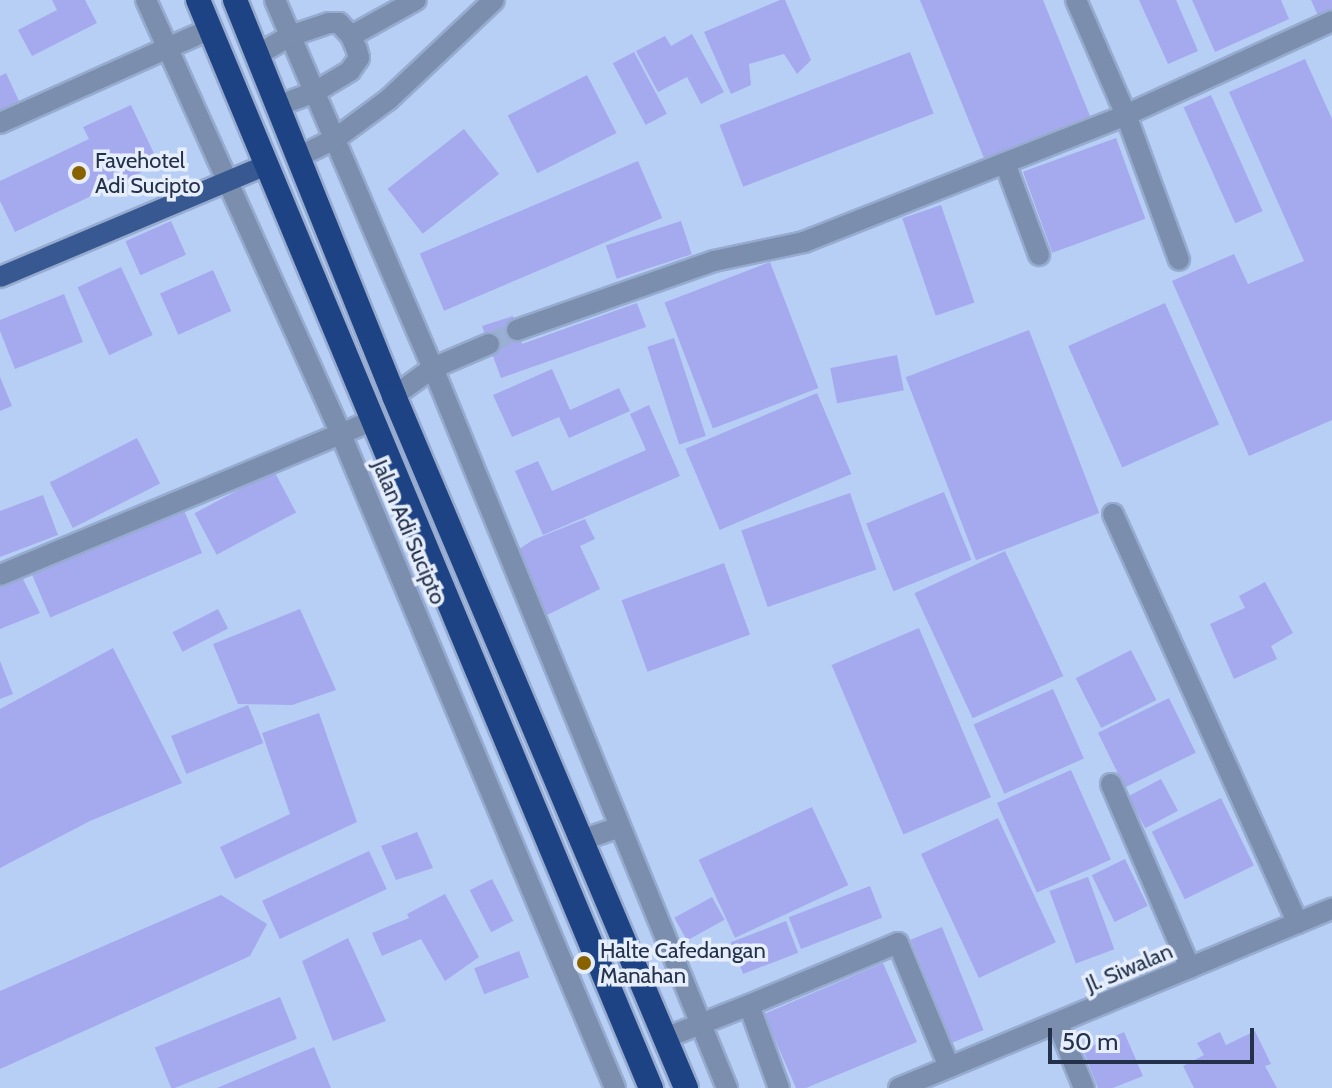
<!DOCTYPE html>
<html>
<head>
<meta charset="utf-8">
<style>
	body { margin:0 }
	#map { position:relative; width:1332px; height:1088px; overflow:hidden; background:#b7cef5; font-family:Cabin,sans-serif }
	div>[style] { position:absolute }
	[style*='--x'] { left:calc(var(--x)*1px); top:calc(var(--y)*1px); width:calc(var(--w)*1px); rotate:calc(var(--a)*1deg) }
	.building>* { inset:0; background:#a5aaef; transform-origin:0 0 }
	.minor-tunnel>* { height:20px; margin-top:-10px; transform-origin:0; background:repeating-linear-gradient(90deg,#99afd3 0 20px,transparent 0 30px) }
	.roads { filter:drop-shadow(2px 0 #96abcf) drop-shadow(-2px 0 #96abcf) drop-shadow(0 2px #96abcf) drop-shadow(0 -2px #96abcf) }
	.minor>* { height:20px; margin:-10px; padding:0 10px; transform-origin:10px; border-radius:10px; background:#7b8eae }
	.major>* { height:20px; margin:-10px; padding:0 10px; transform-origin:10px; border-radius:10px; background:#375890 }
	.highway>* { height:24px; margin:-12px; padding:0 12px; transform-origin:12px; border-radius:12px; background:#1d4384 }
	.dots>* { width:22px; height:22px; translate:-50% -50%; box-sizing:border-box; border:4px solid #e6eefc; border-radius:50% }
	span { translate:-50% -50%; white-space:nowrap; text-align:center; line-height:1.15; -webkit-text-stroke:7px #e6eefc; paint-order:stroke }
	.poi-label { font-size:22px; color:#23314a }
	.left { translate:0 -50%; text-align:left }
	.street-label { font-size:22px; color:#23314a }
	.scale { position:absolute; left:1048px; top:1028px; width:206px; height:36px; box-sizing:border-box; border:4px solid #23314a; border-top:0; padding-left:10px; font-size:24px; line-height:28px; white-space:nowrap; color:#23314a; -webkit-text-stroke:6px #e6eefc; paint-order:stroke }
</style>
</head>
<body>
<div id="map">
	<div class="building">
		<i style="clip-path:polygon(52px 0,85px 0,97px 23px,32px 56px,18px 30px,57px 10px)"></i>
		<i style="clip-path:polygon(780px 0,785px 0,811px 60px,797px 74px,784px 54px,749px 64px,751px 85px,731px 94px,704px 32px)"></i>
		<i style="clip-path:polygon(920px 0,1043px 0,1090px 116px,984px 158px)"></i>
		<i style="clip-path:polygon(1139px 0,1176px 0,1198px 51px,1168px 64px)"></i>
		<i style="clip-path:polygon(1192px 0,1281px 0,1289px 19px,1215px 52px)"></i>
		<i style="clip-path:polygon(1311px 0,1332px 0,1332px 14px,1320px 20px)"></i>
		<i style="clip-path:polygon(692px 34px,724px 92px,701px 104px,687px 77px,658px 92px,636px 51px,665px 36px,671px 46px)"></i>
		<i style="left:634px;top:52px;width:70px;height:24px;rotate:62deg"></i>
		<i style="left:910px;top:52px;width:66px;height:204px;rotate:69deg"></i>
		<i style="clip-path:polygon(1305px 59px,1332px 119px,1332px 420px,1249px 456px,1172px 281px,1234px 254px,1248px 284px,1304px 261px,1229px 92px)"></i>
		<i style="clip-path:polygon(6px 73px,19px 101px,0 110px,0 76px)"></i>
		<i style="left:587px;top:75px;width:65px;height:89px;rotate:63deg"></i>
		<i style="left:1211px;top:95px;width:127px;height:30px;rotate:66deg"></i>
		<i style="clip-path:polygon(131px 105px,159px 164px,15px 232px,0 201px,0 181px,89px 139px,83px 127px)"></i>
		<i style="left:464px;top:129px;width:57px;height:97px;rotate:52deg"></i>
		<i style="left:1116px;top:138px;width:86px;height:99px;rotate:70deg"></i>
		<i style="left:638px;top:161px;width:62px;height:237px;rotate:67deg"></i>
		<i style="left:941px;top:205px;width:103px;height:41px;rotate:71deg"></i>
		<i style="left:171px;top:221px;width:37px;height:50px;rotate:66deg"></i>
		<i style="left:681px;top:221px;width:35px;height:79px;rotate:72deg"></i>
		<i style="left:770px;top:262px;width:135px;height:113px;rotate:69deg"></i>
		<i style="left:121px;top:267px;width:75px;height:48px;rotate:65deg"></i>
		<i style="left:213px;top:270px;width:45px;height:58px;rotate:66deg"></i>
		<i style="clip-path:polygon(64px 294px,83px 342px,15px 369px,0 331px,0 320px)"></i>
		<i style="clip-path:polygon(637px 303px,646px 327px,501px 378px,482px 326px,513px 316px,522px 344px)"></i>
		<i style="left:1165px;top:303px;width:133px;height:106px;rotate:66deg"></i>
		<i style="left:1029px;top:330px;width:196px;height:132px;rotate:69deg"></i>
		<i style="left:674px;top:338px;width:103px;height:28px;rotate:72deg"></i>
		<i style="left:897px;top:355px;width:36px;height:68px;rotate:79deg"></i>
		<i style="clip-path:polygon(552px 369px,570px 410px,619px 388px,630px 411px,569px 438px,559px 417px,512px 437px,493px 395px)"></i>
		<i style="clip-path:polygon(0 377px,12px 406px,0 411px)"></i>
		<i style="left:817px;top:393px;width:88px;height:143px;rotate:67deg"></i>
		<i style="clip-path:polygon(649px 405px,680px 476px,543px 535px,515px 471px,538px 461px,552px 491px,646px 450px,630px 414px)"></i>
		<i style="left:137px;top:438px;width:51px;height:98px;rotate:63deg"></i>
		<i style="left:274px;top:471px;width:47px;height:90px;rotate:62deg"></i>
		<i style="left:944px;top:492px;width:73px;height:84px;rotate:68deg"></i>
		<i style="left:850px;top:493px;width:81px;height:115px;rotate:71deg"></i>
		<i style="clip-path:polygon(43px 495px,58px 535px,0 557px,0 511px)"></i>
		<i style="left:183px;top:508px;width:49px;height:165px;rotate:67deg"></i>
		<i style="clip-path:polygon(585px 519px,595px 539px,580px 546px,600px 589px,547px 615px,513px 553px,533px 540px)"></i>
		<i style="left:1005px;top:551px;width:138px;height:100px;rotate:65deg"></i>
		<i style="left:724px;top:563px;width:76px;height:109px;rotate:70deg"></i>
		<i style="clip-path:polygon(22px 577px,40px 613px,0 629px,0 585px)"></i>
		<i style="clip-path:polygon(1265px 582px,1293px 633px,1271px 646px,1277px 659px,1234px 679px,1210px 624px,1245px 608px,1239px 596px)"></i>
		<i style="left:218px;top:609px;width:22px;height:51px;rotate:63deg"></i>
		<i style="clip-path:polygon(300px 609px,336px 690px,292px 705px,238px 704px,213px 644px)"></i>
		<i style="left:919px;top:628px;width:184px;height:95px;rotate:67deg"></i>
		<i style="clip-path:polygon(113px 648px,182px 783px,90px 821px,0 868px,0 709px)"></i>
		<i style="left:1131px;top:650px;width:56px;height:62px;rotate:63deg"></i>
		<i style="clip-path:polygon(0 661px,13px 694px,0 699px)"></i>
		<i style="left:1053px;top:689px;width:76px;height:87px;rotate:66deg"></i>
		<i style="left:1169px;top:698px;width:61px;height:79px;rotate:64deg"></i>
		<i style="left:248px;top:705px;width:41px;height:83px;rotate:68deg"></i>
		<i style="clip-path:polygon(319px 713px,357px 822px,235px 879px,220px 847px,290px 814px,262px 733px)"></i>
		<i style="left:1071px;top:770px;width:98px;height:81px;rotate:66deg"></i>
		<i style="left:1161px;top:779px;width:36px;height:37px;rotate:62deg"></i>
		<i style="left:1221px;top:798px;width:75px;height:77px;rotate:64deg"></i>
		<i style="left:812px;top:807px;width:86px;height:125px;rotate:65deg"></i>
		<i style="left:998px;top:818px;width:137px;height:85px;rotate:65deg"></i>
		<i style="clip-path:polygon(417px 832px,433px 868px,396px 880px,381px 846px)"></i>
		<i style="left:369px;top:851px;width:42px;height:118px;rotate:65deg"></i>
		<i style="left:1125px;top:859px;width:52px;height:37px;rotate:64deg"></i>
		<i style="left:1088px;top:877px;width:77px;height:41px;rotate:70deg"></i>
		<i style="left:492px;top:879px;width:47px;height:25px;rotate:63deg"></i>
		<i style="left:870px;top:886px;width:34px;height:87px;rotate:69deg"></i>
		<i style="clip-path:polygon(445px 894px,479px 957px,445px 981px,421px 939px,382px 956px,372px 933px,409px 918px,407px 914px)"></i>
		<i style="clip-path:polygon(221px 895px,267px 924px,250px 956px,0 1069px,0 991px)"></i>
		<i style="left:712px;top:897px;width:26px;height:43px;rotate:61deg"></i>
		<i style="left:786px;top:921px;width:34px;height:59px;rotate:69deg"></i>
		<i style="left:942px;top:927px;width:111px;height:34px;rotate:68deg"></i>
		<i style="clip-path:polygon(348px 938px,386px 1021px,333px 1041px,302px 961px)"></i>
		<i style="left:519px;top:951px;width:28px;height:48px;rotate:69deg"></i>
		<i style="clip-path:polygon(883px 963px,917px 1042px,806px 1088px,796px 1088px,764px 1014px)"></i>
		<i style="left:280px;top:997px;width:45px;height:135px;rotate:68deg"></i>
		<i style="clip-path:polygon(1255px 1031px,1271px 1064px,1265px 1066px,1277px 1088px,1194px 1088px,1183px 1066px,1204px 1055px,1197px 1043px,1220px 1032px,1226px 1045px)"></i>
		<i style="clip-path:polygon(1124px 1032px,1143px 1076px,1113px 1088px,1098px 1088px,1083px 1050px)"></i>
		<i style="clip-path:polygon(314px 1047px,331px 1088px,217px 1088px)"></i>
	</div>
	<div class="minor-tunnel">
		<i style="--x:489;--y:344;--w:31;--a:-27"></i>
	</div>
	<div class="roads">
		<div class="minor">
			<i style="--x:146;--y:0;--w:474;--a:65.8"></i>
			<i style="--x:340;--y:432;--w:711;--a:67.26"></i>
			<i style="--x:275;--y:0;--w:400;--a:66.8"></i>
			<i style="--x:433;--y:368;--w:778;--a:67.79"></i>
			<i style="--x:1076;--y:0;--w:125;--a:66.5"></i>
			<i style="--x:1126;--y:115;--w:154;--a:69.9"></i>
			<i style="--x:351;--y:36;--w:74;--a:-29"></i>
			<i style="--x:257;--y:55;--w:38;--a:-30"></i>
			<i style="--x:290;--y:36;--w:41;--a:-18.4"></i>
			<i style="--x:329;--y:23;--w:10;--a:0"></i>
			<i style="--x:339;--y:23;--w:18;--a:47"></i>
			<i style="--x:351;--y:36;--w:15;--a:67"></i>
			<i style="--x:357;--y:50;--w:8;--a:76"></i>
			<i style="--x:359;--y:58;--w:16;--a:125"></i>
			<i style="--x:350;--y:71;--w:41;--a:149"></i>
			<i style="--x:315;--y:92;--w:40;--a:159.8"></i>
			<i style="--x:0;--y:123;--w:230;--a:-24.1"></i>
			<i style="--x:298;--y:157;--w:41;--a:-25.9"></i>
			<i style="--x:335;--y:139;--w:67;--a:-36.5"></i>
			<i style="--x:389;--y:99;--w:144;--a:-43.3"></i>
			<i style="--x:1005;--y:163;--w:98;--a:69.7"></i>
			<i style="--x:517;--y:330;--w:209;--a:-19.3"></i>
			<i style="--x:714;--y:261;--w:92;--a:-11.9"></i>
			<i style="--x:804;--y:242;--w:346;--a:-21.5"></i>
			<i style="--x:1126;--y:115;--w:226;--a:-24.5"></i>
			<i style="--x:394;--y:396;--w:48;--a:-35.7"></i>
			<i style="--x:433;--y:368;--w:61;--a:-23.2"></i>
			<i style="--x:1113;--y:514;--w:449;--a:65.7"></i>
			<i style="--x:0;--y:575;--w:402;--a:-22.5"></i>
			<i style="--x:1111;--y:784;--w:200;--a:66.8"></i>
			<i style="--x:582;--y:840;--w:39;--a:-19"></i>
			<i style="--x:1058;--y:1024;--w:69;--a:67.9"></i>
			<i style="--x:665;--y:1038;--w:90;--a:-21.4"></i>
			<i style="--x:779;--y:1088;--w:88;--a:-109.9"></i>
			<i style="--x:749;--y:1005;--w:161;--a:-22.6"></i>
			<i style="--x:898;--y:943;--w:134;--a:67.6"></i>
			<i style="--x:899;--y:1088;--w:469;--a:-22.5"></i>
		</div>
		<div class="major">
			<i style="--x:0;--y:277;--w:286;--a:-22.8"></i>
		</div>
		<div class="highway">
			<i style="--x:198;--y:0;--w:1179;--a:67.4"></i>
			<i style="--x:235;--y:0;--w:427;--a:68.1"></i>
			<i style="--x:394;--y:396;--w:751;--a:67.12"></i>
		</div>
	</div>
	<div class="dots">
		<i style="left:79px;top:173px;background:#896200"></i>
		<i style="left:584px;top:963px;background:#896200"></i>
	</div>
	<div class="poi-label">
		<span class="left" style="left:95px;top:173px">Favehotel<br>Adi Sucipto</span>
		<span class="left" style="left:600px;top:963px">Halte Cafedangan<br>Manahan</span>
	</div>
	<div class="street-label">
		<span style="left:409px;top:532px;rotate:67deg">Jalan Adi Sucipto</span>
		<span style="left:1129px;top:968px;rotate:-23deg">Jl. Siwalan</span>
	</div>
	<div class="scale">50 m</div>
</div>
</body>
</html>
